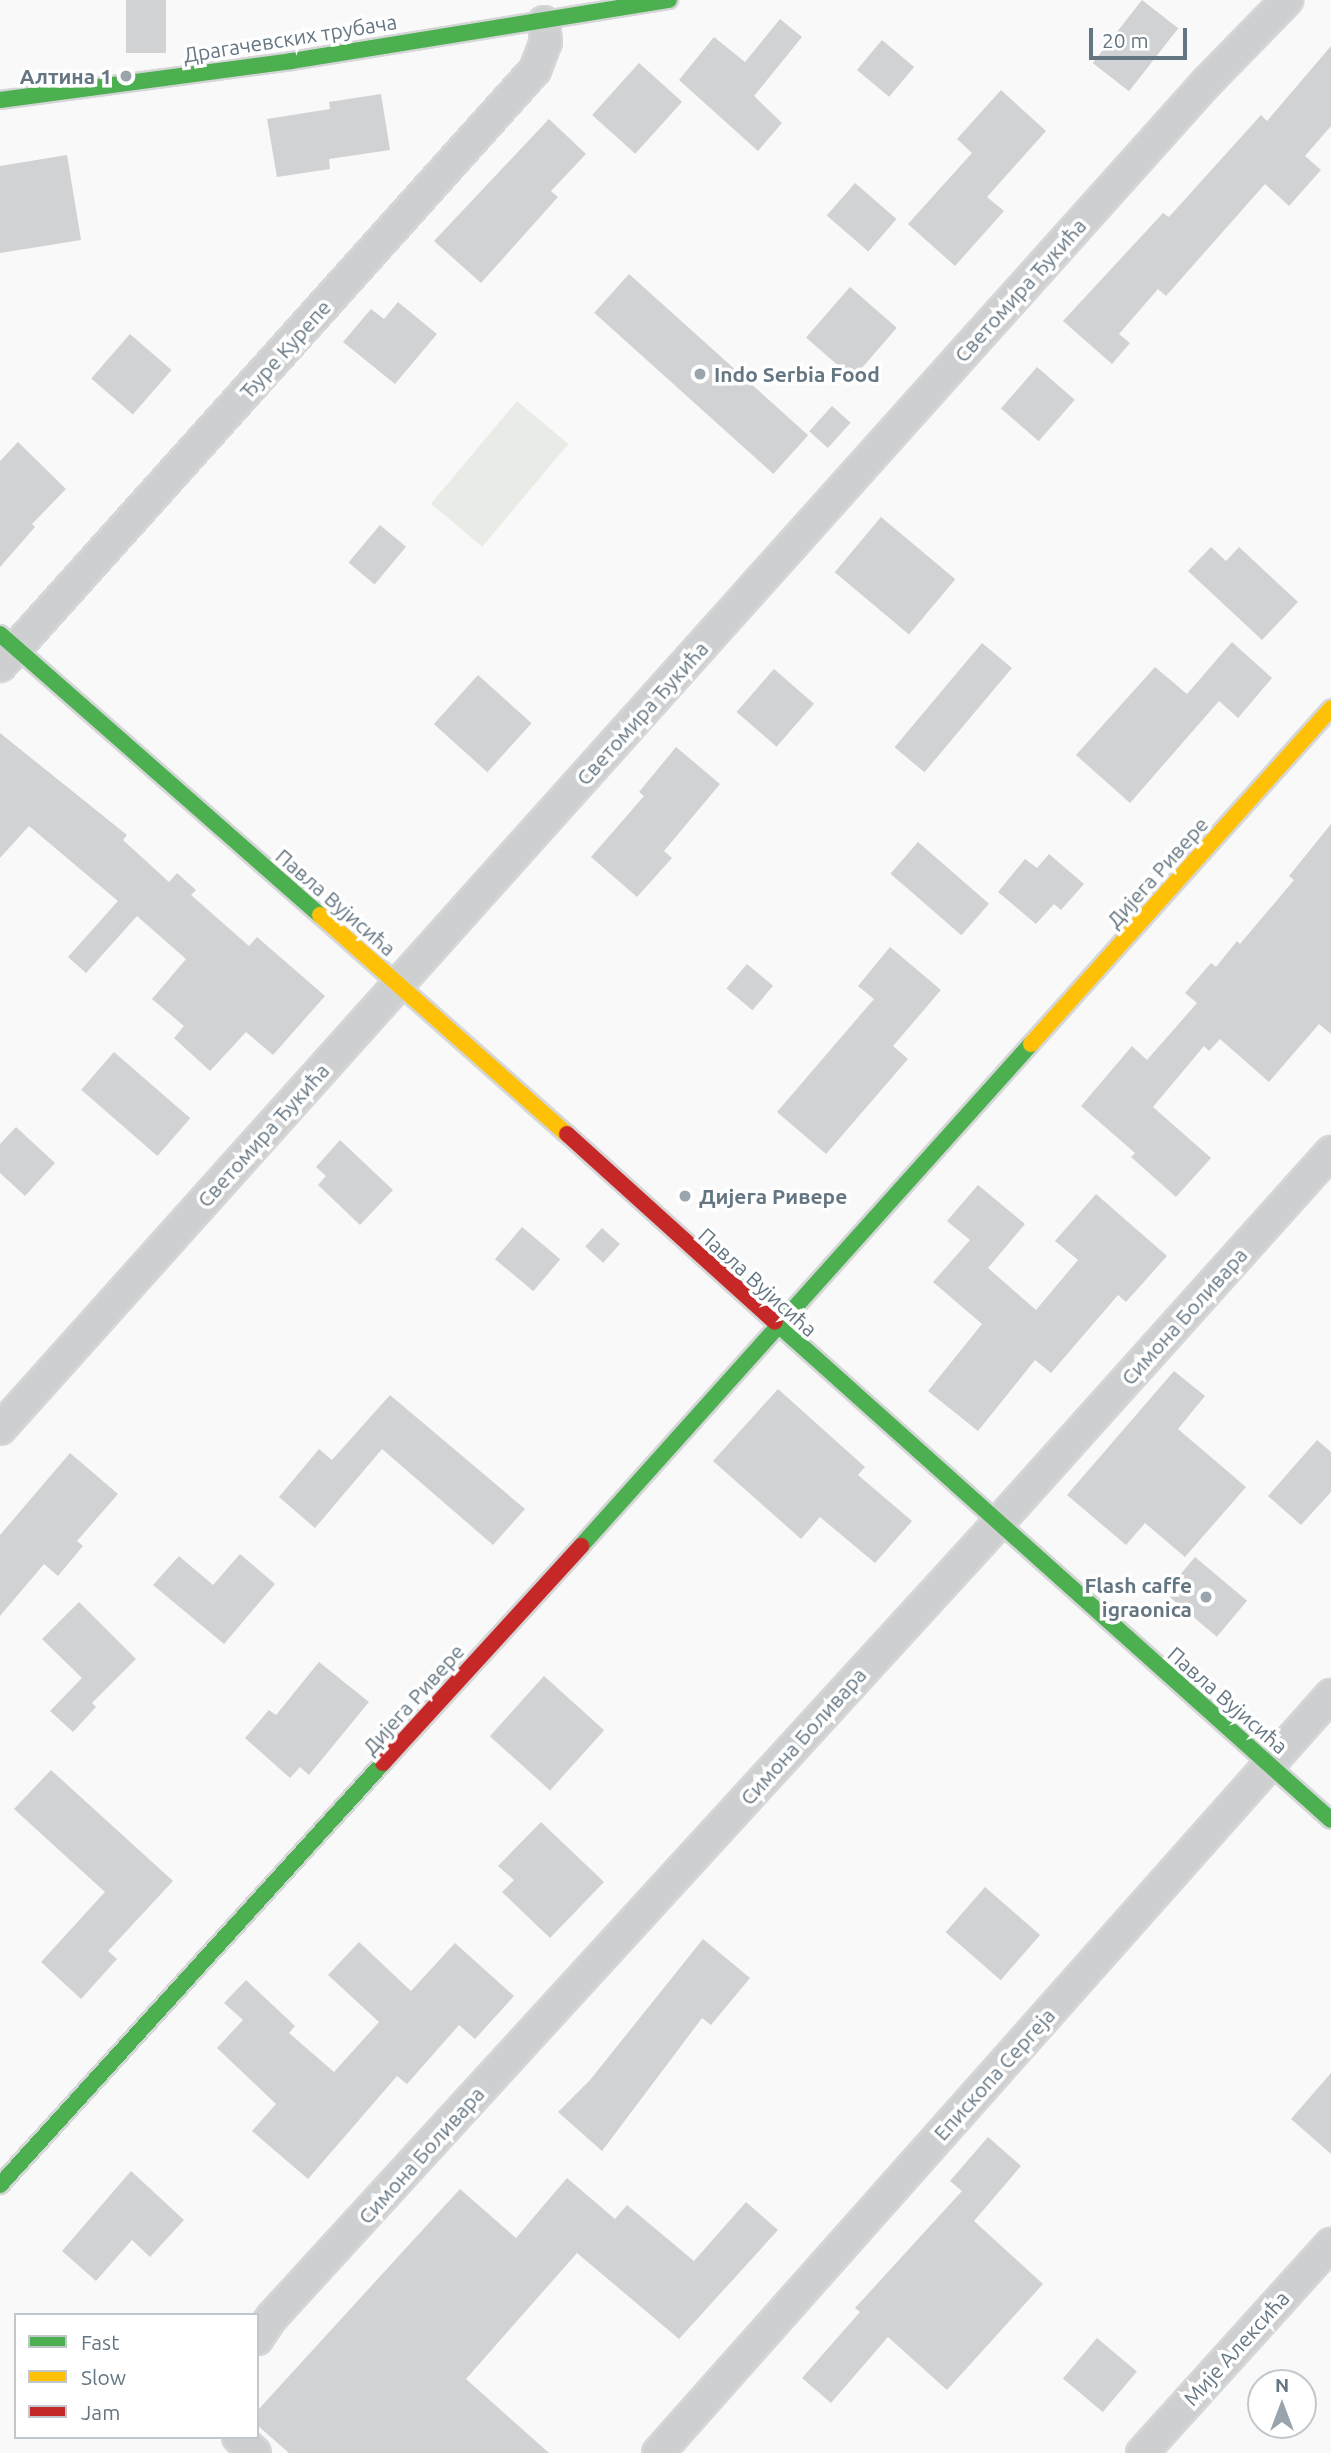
<!DOCTYPE html>
<html>
<head>
<meta charset="utf-8">
<style>
	body { margin:0 }
	#map { position:relative; width:1331px; height:2453px; overflow:hidden; background:#f9f9f9; font-family:Ubuntu,sans-serif }
	div>[style] { position:absolute }
	[style*='--x'] { left:calc(var(--x)*1px); top:calc(var(--y)*1px); width:calc(var(--w)*1px); rotate:calc(var(--a)*1deg) }
	.green>* { inset:0; background:#e8ebe6; transform-origin:0 0 }
	.building>* { inset:0; background:#d0d2d3; transform-origin:0 0 }
	.roads { filter:drop-shadow(2px 0 #d5d6d7) drop-shadow(-2px 0 #d5d6d7) drop-shadow(0 2px #d5d6d7) drop-shadow(0 -2px #d5d6d7) }
	.street>* { height:30px; margin:-15px; padding:0 15px; transform-origin:15px; border-radius:15px; background:#cecfd0 }
	.fast>* { height:16px; margin:-8px; padding:0 8px; transform-origin:8px; border-radius:8px; background:#4caf50 }
	.slow>* { height:16px; margin:-8px; padding:0 8px; transform-origin:8px; border-radius:8px; background:#ffc107 }
	.jam>* { height:16px; margin:-8px; padding:0 8px; transform-origin:8px; border-radius:8px; background:#c62828 }
	.dots>* { width:19px; height:19px; translate:-50% -50%; box-sizing:border-box; border:4px solid #fff; border-radius:50% }
	span { translate:-50% -50%; white-space:nowrap; text-align:center; line-height:1.15; -webkit-text-stroke:7px #fff; paint-order:stroke }
	.street-label { font-size:21px; color:#657683 }
	.poi-label { font-size:21px; color:#657683; font-weight:700 }
	.right { translate:-100% -50%; text-align:right }
	.left { translate:0 -50%; text-align:left }
	.legend { position:absolute; left:14px; top:2313px; width:245px; height:126px; box-sizing:border-box; background:#fff; border:2px solid #c1c8cd; margin:0; padding:9px 12px; list-style:none; font-size:21px; color:#657683 }
	.legend li { display:flex; align-items:center; gap:14px; height:35px }
	.legend b { width:35px; border:2px solid #c1c8cd }
	.north { position:absolute; left:1247px; top:2369px; width:70px; height:70px; box-sizing:border-box; background:#fff; border:2px solid #c1c8cd; border-radius:50%; rotate:0deg; font-size:19px; font-weight:700; line-height:28px; text-align:center; color:#657683 }
	.north::after { content:''; display:block; margin:auto; width:24px; height:32px; background:#99a4ac; clip-path:polygon(50% 0,100% 100%,50% 72%,0 100%) }
	.scale { position:absolute; left:1089px; top:28px; width:98px; height:32px; box-sizing:border-box; border:4px solid #657683; border-top:0; padding-left:9px; font-size:21px; line-height:24px; white-space:nowrap; color:#657683; -webkit-text-stroke:5px #fff; paint-order:stroke }
</style>
</head>
<body>
<div id="map">
	<div class="green">
		<i style="left:517px;top:401px;width:67px;height:134px;rotate:40deg"></i>
	</div>
	<div class="building">
		<i style="left:126px;top:0;width:40px;height:53px"></i>
		<i style="left:1142px;top:0;width:46px;height:80px;rotate:38deg"></i>
		<i style="clip-path:polygon(780px 19px,802px 37px,754px 96px,782px 123px,758px 151px,679px 80px,714px 37px,745px 62px)"></i>
		<i style="left:882px;top:40px;width:42px;height:39px;rotate:40deg"></i>
		<i style="clip-path:polygon(1331px 46px,1331px 126px,1305px 156px,1321px 170px,1289px 206px,1265px 184px,1166px 296px,1158px 289px,1119px 334px,1130px 343px,1112px 364px,1063px 321px,1163px 213px,1169px 217px,1261px 115px,1267px 121px)"></i>
		<i style="left:639px;top:63px;width:58px;height:70px;rotate:42deg"></i>
		<i style="clip-path:polygon(1001px 90px,1046px 131px,987px 197px,1004px 211px,955px 266px,908px 224px,972px 153px,957px 139px)"></i>
		<i style="clip-path:polygon(381px 94px,390px 150px,329px 159px,330px 169px,277px 177px,267px 119px,330px 109px,329px 102px)"></i>
		<i style="clip-path:polygon(549px 119px,586px 154px,551px 191px,558px 197px,481px 283px,434px 241px)"></i>
		<i style="clip-path:polygon(67px 155px,81px 240px,0 253px,0 166px)"></i>
		<i style="left:855px;top:183px;width:55px;height:43px;rotate:41deg"></i>
		<i style="left:629px;top:274px;width:241px;height:52px;rotate:42deg"></i>
		<i style="left:850px;top:287px;width:62px;height:67px;rotate:41deg"></i>
		<i style="clip-path:polygon(398px 302px,437px 334px,395px 384px,343px 342px,371px 309px,384px 319px)"></i>
		<i style="left:130px;top:334px;width:55px;height:59px;rotate:41deg"></i>
		<i style="left:1037px;top:367px;width:50px;height:55px;rotate:41deg"></i>
		<i style="left:832px;top:406px;width:25px;height:34px;rotate:42deg"></i>
		<i style="clip-path:polygon(18px 442px,66px 489px,32px 524px,35px 527px,0 567px,0 461px)"></i>
		<i style="left:881px;top:517px;width:97px;height:72px;rotate:40deg"></i>
		<i style="left:380px;top:525px;width:34px;height:49px;rotate:40deg"></i>
		<i style="clip-path:polygon(1211px 547px,1226px 561px,1239px 547px,1298px 602px,1262px 640px,1188px 571px)"></i>
		<i style="clip-path:polygon(1232px 642px,1272px 678px,1238px 718px,1219px 701px,1130px 803px,1076px 755px,1155px 667px,1187px 694px)"></i>
		<i style="left:982px;top:643px;width:39px;height:136px;rotate:40deg"></i>
		<i style="left:774px;top:669px;width:53px;height:57px;rotate:41deg"></i>
		<i style="left:478px;top:675px;width:72px;height:66px;rotate:42deg"></i>
		<i style="clip-path:polygon(0 733px,127px 835px,123px 840px,169px 882px,177px 873px,196px 890px,191px 895px,249px 946px,257px 937px,325px 996px,273px 1055px,246px 1032px,210px 1071px,174px 1038px,184px 1026px,152px 999px,186px 959px,137px 916px,86px 973px,68px 957px,118px 901px,29px 826px,0 858px)"></i>
		<i style="clip-path:polygon(676px 747px,720px 784px,664px 851px,672px 858px,637px 897px,591px 857px,644px 796px,639px 792px)"></i>
		<i style="clip-path:polygon(1331px 824px,1331px 1034px,1319px 1024px,1269px 1082px,1220px 1039px,1209px 1051px,1204px 1046px,1153px 1107px,1211px 1158px,1176px 1197px,1131px 1157px,1135px 1153px,1081px 1106px,1132px 1046px,1147px 1060px,1197px 1003px,1185px 993px,1211px 963px,1216px 967px,1237px 941px,1240px 944px,1294px 880px,1289px 876px)"></i>
		<i style="left:918px;top:842px;width:94px;height:42px;rotate:41deg"></i>
		<i style="clip-path:polygon(1049px 854px,1084px 884px,1061px 910px,1054px 904px,1036px 924px,998px 892px,1025px 859px,1037px 868px)"></i>
		<i style="clip-path:polygon(890px 947px,941px 990px,893px 1046px,908px 1059px,826px 1154px,777px 1112px,874px 999px,858px 986px)"></i>
		<i style="left:747px;top:964px;width:34px;height:32px;rotate:40deg"></i>
		<i style="left:114px;top:1052px;width:101px;height:50px;rotate:41deg"></i>
		<i style="clip-path:polygon(16px 1127px,55px 1163px,25px 1196px,0 1173px,0 1144px)"></i>
		<i style="clip-path:polygon(340px 1140px,393px 1190px,360px 1225px,318px 1185px,326px 1176px,316px 1167px)"></i>
		<i style="clip-path:polygon(978px 1185px,1025px 1224px,988px 1268px,1036px 1310px,1078px 1260px,1055px 1241px,1096px 1194px,1167px 1256px,1126px 1302px,1118px 1295px,1051px 1373px,1035px 1360px,978px 1431px,928px 1391px,982px 1324px,933px 1282px,970px 1240px,947px 1221px)"></i>
		<i style="left:522px;top:1227px;width:50px;height:42px;rotate:40deg"></i>
		<i style="left:602px;top:1228px;width:24px;height:25px;rotate:42deg"></i>
		<i style="clip-path:polygon(1174px 1371px,1205px 1396px,1178px 1429px,1246px 1487px,1185px 1557px,1145px 1523px,1126px 1545px,1067px 1495px)"></i>
		<i style="clip-path:polygon(778px 1389px,865px 1467px,858px 1475px,912px 1521px,875px 1563px,820px 1517px,801px 1539px,713px 1461px)"></i>
		<i style="clip-path:polygon(390px 1395px,525px 1509px,493px 1545px,382px 1449px,315px 1528px,279px 1497px,319px 1449px,332px 1460px)"></i>
		<i style="clip-path:polygon(1317px 1440px,1331px 1452px,1331px 1492px,1301px 1525px,1268px 1496px)"></i>
		<i style="clip-path:polygon(70px 1453px,118px 1494px,77px 1541px,83px 1546px,58px 1576px,44px 1564px,0 1616px,0 1535px)"></i>
		<i style="clip-path:polygon(240px 1554px,275px 1584px,224px 1644px,153px 1585px,179px 1556px,213px 1585px)"></i>
		<i style="left:1195px;top:1557px;width:68px;height:47px;rotate:40deg"></i>
		<i style="clip-path:polygon(79px 1602px,136px 1659px,92px 1703px,96px 1707px,73px 1732px,50px 1711px,82px 1678px,42px 1639px)"></i>
		<i style="clip-path:polygon(319px 1662px,369px 1702px,309px 1775px,300px 1767px,290px 1778px,245px 1738px,269px 1710px,276px 1715px)"></i>
		<i style="left:544px;top:1676px;width:81px;height:81px;rotate:42deg"></i>
		<i style="clip-path:polygon(51px 1770px,173px 1881px,108px 1951px,117px 1959px,81px 1999px,41px 1962px,105px 1892px,14px 1809px)"></i>
		<i style="clip-path:polygon(541px 1822px,604px 1882px,550px 1938px,502px 1892px,514px 1880px,498px 1866px)"></i>
		<i style="left:985px;top:1887px;width:73px;height:60px;rotate:41deg"></i>
		<i style="clip-path:polygon(703px 1939px,750px 1978px,711px 2025px,702px 2018px,602px 2151px,558px 2112px,590px 2080px)"></i>
		<i style="clip-path:polygon(359px 1942px,411px 1991px,455px 1943px,514px 1996px,475px 2039px,459px 2025px,407px 2084px,397px 2076px,308px 2179px,252px 2131px,276px 2104px,217px 2048px,243px 2020px,224px 2003px,246px 1980px,295px 2026px,289px 2033px,334px 2072px,379px 2022px,328px 1975px)"></i>
		<i style="clip-path:polygon(1331px 2073px,1331px 2154px,1291px 2119px)"></i>
		<i style="clip-path:polygon(988px 2137px,1021px 2166px,974px 2221px,1043px 2284px,947px 2390px,888px 2337px,831px 2403px,802px 2378px,860px 2312px,855px 2308px,962px 2191px,950px 2181px)"></i>
		<i style="clip-path:polygon(131px 2171px,184px 2220px,150px 2257px,132px 2240px,96px 2281px,62px 2251px)"></i>
		<i style="clip-path:polygon(567px 2178px,615px 2219px,627px 2205px,694px 2261px,746px 2202px,778px 2230px,679px 2339px,577px 2253px,466px 2379px,549px 2453px,289px 2453px,257px 2425px,257px 2411px,460px 2189px,516px 2238px)"></i>
		<i style="left:1097px;top:2338px;width:52px;height:53px;rotate:40deg"></i>
	</div>
	<div class="roads">
		<div class="street">
			<i style="--x:0;--y:666;--w:801;--a:-48.09"></i>
			<i style="--x:535;--y:70;--w:30;--a:-69"></i>
			<i style="--x:546;--y:42;--w:20;--a:-96"></i>
			<i style="--x:0;--y:1429;--w:1809;--a:-48.14"></i>
			<i style="--x:1207;--y:82;--w:115;--a:-45.7"></i>
			<i style="--x:257;--y:2339;--w:27;--a:-56"></i>
			<i style="--x:272;--y:2317;--w:1052;--a:-47.54"></i>
			<i style="--x:982;--y:1541;--w:523;--a:-48.1"></i>
			<i style="--x:238;--y:2437;--w:23;--a:43"></i>
			<i style="--x:658;--y:2453;--w:1014;--a:-48.4"></i>
			<i style="--x:1142;--y:2453;--w:282;--a:-47.9"></i>
		</div>
		<div class="fast">
			<i style="--x:0;--y:100;--w:294;--a:-7.6"></i>
			<i style="--x:291;--y:61;--w:383;--a:-9.2"></i>
			<i style="--x:0;--y:634;--w:426;--a:41.3"></i>
			<i style="--x:775;--y:1322;--w:746;--a:41.85"></i>
			<i style="--x:581;--y:1546;--w:674;--a:-48.13"></i>
			<i style="--x:0;--y:2185;--w:570;--a:-47.77"></i>
		</div>
		<div class="slow">
			<i style="--x:320;--y:915;--w:330;--a:41.6"></i>
			<i style="--x:1031;--y:1044;--w:450;--a:-48.2"></i>
		</div>
		<div class="jam">
			<i style="--x:567;--y:1134;--w:280;--a:42.1"></i>
			<i style="--x:383;--y:1763;--w:294;--a:-47.6"></i>
		</div>
	</div>
	<div class="dots">
		<i style="left:126px;top:76px;background:#99a4ac"></i>
		<i style="left:700px;top:374px;background:#99a4ac"></i>
		<i style="left:685px;top:1196px;background:#99a4ac"></i>
		<i style="left:1206px;top:1597px;background:#99a4ac"></i>
	</div>
	<div class="street-label">
		<span style="left:290px;top:38px;rotate:-9deg">Драгачевских трубача</span>
		<span style="left:1020px;top:290px;rotate:-48deg">Светомира Ђукића</span>
		<span style="left:285px;top:349px;rotate:-48deg">Ђуре Курепе</span>
		<span style="left:642px;top:713px;rotate:-48deg">Светомира Ђукића</span>
		<span style="left:1157px;top:872px;rotate:-48deg">Дијега Ривере</span>
		<span style="left:336px;top:902px;rotate:41deg">Павла Вујисића</span>
		<span style="left:263px;top:1135px;rotate:-48deg">Светомира Ђукића</span>
		<span style="left:758px;top:1282px;rotate:42deg">Павла Вујисића</span>
		<span style="left:1184px;top:1316px;rotate:-48deg">Симона Боливара</span>
		<span style="left:413px;top:1699px;rotate:-48deg">Дијега Ривере</span>
		<span style="left:1228px;top:1700px;rotate:41deg">Павла Вујисића</span>
		<span style="left:803px;top:1736px;rotate:-48deg">Симона Боливара</span>
		<span style="left:994px;top:2074px;rotate:-48deg">Епископа Сергеја</span>
		<span style="left:421px;top:2155px;rotate:-48deg">Симона Боливара</span>
		<span style="left:1236px;top:2348px;rotate:-48deg">Мије Алексића</span>
	</div>
	<div class="poi-label">
		<span class="right" style="left:112px;top:76px">Алтина 1</span>
		<span class="left" style="left:714px;top:374px">Indo Serbia Food</span>
		<span class="left" style="left:699px;top:1196px">Дијега Ривере</span>
		<span class="right" style="left:1192px;top:1597px">Flash caffe<br>igraonica</span>
	</div>
	<ul class="legend">
	<li><b style="height:9px;background:#4caf50"></b>Fast</li>
	<li><b style="height:9px;background:#ffc107"></b>Slow</li>
	<li><b style="height:9px;background:#c62828"></b>Jam</li>
	</ul>
	<div class="north">N</div>
	<div class="scale">20 m</div>
</div>
</body>
</html>
